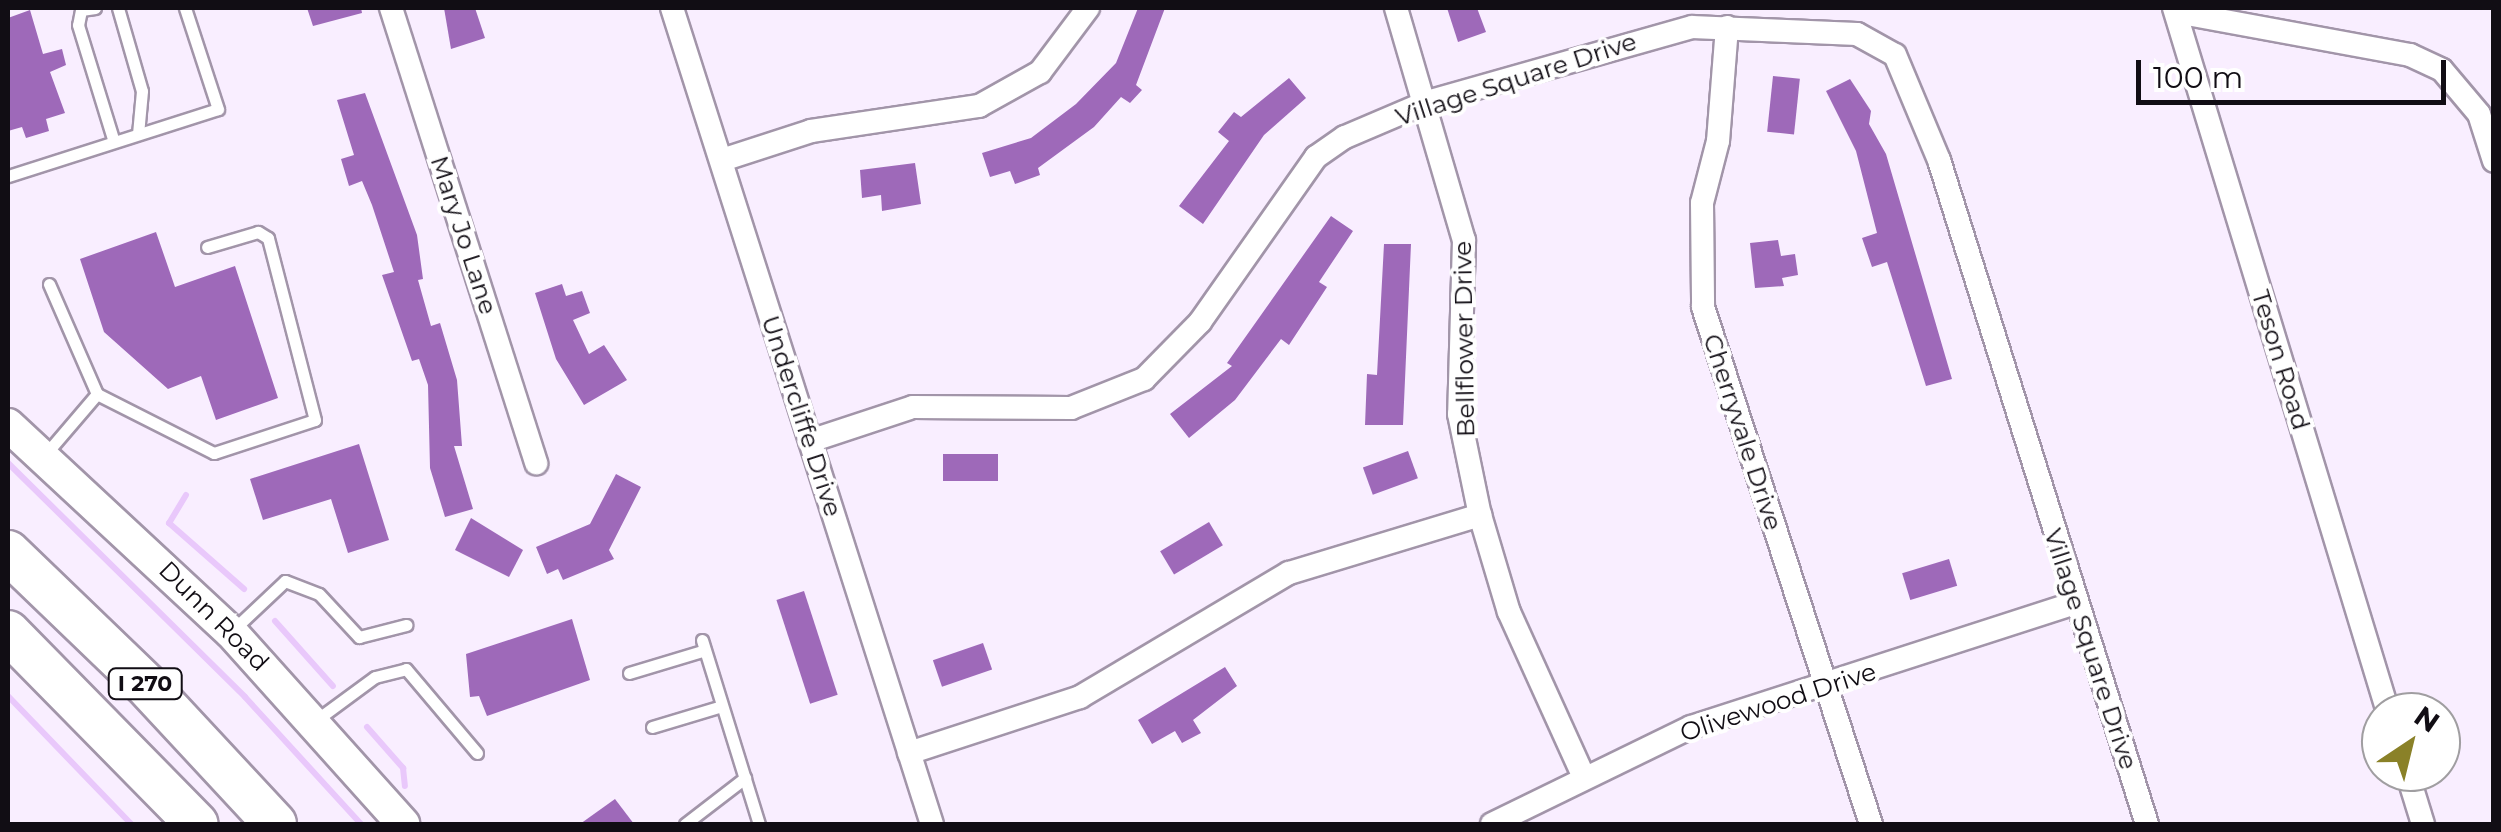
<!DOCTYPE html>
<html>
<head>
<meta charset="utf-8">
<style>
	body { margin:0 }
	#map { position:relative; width:2501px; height:832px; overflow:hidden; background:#f9eeff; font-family:Montserrat,sans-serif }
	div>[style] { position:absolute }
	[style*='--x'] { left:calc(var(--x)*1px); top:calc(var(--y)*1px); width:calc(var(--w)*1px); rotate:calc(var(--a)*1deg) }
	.stream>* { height:6px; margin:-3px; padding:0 3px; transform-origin:3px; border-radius:3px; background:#e9c8fb }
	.building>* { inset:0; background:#9e69b9; transform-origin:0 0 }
	.roads { filter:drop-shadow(2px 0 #a295a9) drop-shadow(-2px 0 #a295a9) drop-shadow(0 2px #a295a9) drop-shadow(0 -2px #a295a9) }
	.lane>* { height:11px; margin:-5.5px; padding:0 5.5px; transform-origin:5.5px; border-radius:5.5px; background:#fff }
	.street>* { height:22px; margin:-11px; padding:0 11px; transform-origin:11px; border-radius:11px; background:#fff }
	.secondary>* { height:32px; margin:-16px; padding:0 16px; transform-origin:16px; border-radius:16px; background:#fff }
	.highway>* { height:42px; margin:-21px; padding:0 21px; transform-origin:21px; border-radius:21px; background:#fff }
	span { translate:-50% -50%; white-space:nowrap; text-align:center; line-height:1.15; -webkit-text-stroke:8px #fff; paint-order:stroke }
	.shield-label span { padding:2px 8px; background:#fff; border:2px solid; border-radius:8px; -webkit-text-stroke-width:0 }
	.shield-label { font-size:22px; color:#110d14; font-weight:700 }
	.street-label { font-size:25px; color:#110d14 }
	.frame { position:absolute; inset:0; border:10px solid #110d14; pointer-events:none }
	.north { position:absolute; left:2361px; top:692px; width:100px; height:100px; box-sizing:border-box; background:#fff; border:2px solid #a09ea1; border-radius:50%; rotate:35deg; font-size:28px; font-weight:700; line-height:40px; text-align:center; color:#110d14 }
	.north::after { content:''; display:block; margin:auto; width:35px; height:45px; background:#8a8128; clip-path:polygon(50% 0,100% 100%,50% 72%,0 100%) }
	.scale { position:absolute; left:2136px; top:60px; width:310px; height:45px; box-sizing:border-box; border:5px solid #110d14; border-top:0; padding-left:12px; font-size:30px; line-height:35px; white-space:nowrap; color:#110d14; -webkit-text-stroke:8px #fff; paint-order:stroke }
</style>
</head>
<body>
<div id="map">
	<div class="stream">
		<i style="--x:8;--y:463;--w:333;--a:44.6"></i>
		<i style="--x:245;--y:697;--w:172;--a:47.6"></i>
		<i style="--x:186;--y:495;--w:33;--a:121"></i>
		<i style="--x:169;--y:523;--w:100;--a:41.3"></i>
		<i style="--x:275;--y:621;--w:87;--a:48.3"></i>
		<i style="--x:8;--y:696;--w:178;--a:46.1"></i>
		<i style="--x:367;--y:727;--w:55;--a:48.7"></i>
		<i style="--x:403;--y:768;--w:18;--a:84"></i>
	</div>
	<div class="building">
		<i style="clip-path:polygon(307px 8px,361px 8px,362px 13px,313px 26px)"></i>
		<i style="clip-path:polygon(444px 8px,475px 8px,485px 38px,451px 49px)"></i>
		<i style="clip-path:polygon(1138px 8px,1165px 8px,1136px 85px,1142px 90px,1130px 103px,1121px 97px,1094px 127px,1038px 168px,1040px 175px,1015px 184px,1010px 171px,990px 177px,982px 153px,1031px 138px,1076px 104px,1116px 63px)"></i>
		<i style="clip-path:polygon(1447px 8px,1477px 8px,1486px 32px,1458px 42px)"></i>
		<i style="clip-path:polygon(30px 10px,43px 54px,62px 49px,66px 65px,50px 72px,65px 113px,46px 119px,49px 131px,26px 138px,22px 127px,8px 131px,8px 18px)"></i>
		<i style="left:1773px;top:76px;width:27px;height:56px;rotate:6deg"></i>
		<i style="clip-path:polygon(1289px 78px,1306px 98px,1264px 135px,1203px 224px,1179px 206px,1229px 141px,1218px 132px,1234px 112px,1241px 117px)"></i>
		<i style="clip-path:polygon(1850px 79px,1871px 111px,1869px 124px,1886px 154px,1952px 379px,1926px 386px,1887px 262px,1872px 267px,1862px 238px,1877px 233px,1856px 151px,1826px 91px)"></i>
		<i style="clip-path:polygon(365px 93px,417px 235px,423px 279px,418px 280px,431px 326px,440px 323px,457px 380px,462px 446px,454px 446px,473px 509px,445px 517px,430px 468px,428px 385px,419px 359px,412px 361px,382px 275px,394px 272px,372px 205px,362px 181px,349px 186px,341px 159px,354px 155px,337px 100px)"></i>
		<i style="clip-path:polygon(915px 163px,921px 204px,882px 211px,881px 195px,862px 198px,860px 170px)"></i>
		<i style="clip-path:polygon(1331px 216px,1353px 231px,1319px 282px,1327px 287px,1289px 345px,1281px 339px,1235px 400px,1189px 438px,1170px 414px,1232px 366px,1227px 363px)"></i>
		<i style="clip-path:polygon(156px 232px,175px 287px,235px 266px,278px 398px,216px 420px,201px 376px,168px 389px,104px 332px,80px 259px)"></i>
		<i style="clip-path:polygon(1778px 240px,1781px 256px,1795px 254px,1798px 275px,1782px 278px,1784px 286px,1755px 288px,1750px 243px)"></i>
		<i style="clip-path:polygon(1384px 244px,1411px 244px,1403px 425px,1365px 425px,1367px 374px,1377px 375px)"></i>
		<i style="clip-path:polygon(562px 284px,566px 296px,582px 291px,590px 313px,573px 320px,589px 354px,604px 345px,627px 380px,584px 405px,556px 359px,535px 293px)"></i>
		<i style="clip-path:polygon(359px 444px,389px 540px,348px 553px,331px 499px,263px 520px,250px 479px)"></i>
		<i style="left:1408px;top:451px;width:29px;height:48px;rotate:70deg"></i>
		<i style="left:943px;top:454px;width:55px;height:27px"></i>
		<i style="clip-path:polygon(616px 474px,641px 487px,609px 550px,614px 559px,563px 580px,558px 569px,547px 574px,536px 547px,590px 524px)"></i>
		<i style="clip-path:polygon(471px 518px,523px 550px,509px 577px,455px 550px)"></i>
		<i style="left:1209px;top:522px;width:27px;height:57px;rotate:59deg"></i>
		<i style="left:1949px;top:559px;width:28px;height:49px;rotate:73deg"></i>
		<i style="left:804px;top:591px;width:109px;height:29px;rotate:72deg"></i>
		<i style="clip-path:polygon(572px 619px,590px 680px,487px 716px,479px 696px,470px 697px,466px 654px)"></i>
		<i style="left:983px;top:643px;width:28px;height:53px;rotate:71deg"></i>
		<i style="clip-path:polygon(1225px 667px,1237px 686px,1193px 720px,1201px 733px,1182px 743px,1175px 731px,1152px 744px,1138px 720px)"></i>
		<i style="clip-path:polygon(615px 799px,634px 824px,580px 824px)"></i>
	</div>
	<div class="roads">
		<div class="lane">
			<i style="--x:95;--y:8;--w:14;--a:172"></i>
			<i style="--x:81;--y:10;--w:15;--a:101"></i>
			<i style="--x:78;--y:25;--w:122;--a:72.9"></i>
			<i style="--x:118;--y:8;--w:86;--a:73.9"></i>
			<i style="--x:142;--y:91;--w:43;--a:95.3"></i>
			<i style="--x:8;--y:176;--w:220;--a:-17.7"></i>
			<i style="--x:218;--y:109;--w:106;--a:-108.1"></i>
			<i style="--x:49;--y:284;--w:120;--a:66.4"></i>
			<i style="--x:44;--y:456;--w:82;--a:-49.5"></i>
			<i style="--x:97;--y:394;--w:131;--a:26.8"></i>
			<i style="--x:214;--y:453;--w:106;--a:-18.1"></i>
			<i style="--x:315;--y:420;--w:188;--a:-104.5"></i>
			<i style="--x:268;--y:238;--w:12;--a:-149"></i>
			<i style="--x:258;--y:232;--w:53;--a:163.6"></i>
			<i style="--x:234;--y:629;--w:70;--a:-43.3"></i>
			<i style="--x:285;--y:581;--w:36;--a:21"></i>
			<i style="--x:319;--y:594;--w:59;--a:47.1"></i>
			<i style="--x:359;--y:637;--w:49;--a:-14.3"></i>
			<i style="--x:702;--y:640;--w:193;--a:72.8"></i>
			<i style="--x:629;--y:673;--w:79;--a:-16.8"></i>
			<i style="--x:315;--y:721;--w:74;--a:-36.3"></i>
			<i style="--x:375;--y:677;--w:32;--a:-14"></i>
			<i style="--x:406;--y:669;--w:110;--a:49.8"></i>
			<i style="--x:652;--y:727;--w:73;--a:-16.7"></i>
			<i style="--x:685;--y:824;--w:76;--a:-37.5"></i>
		</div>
		<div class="street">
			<i style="--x:391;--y:8;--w:478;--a:72.3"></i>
			<i style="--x:672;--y:8;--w:856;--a:72.33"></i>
			<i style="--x:1396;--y:8;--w:242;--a:73.7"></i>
			<i style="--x:1464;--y:240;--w:174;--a:91.6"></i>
			<i style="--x:1459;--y:414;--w:103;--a:78.3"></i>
			<i style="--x:1480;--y:515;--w:101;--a:73.4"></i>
			<i style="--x:1509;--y:612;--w:181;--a:65.6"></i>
			<i style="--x:2174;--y:8;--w:736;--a:73.09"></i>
			<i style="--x:2176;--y:12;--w:238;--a:10.4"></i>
			<i style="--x:2410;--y:55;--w:35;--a:25"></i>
			<i style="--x:2442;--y:70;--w:57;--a:49.9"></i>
			<i style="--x:2479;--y:114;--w:49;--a:72.3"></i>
			<i style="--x:1727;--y:27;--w:114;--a:94.5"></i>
			<i style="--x:1718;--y:141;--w:64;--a:104.5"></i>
			<i style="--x:1702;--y:203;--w:104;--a:89.4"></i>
			<i style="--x:1703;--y:307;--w:544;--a:72"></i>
			<i style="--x:722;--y:160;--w:94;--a:-18"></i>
			<i style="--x:811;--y:131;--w:170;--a:-8.5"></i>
			<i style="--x:979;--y:106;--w:70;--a:-29.1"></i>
			<i style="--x:1040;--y:72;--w:80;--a:-53.1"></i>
			<i style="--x:810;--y:441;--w:108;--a:-18.3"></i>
			<i style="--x:913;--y:407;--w:158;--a:0.4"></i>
			<i style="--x:1071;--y:408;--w:79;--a:-21.7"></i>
			<i style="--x:1144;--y:379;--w:80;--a:-45.5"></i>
			<i style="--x:1200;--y:322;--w:202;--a:-54.9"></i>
			<i style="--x:1316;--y:157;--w:35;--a:-35"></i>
			<i style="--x:1345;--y:137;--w:89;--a:-23.1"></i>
			<i style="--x:1427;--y:102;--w:275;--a:-15.8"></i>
			<i style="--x:1692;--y:27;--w:165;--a:2.4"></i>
			<i style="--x:1857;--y:34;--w:43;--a:28.9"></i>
			<i style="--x:1895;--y:55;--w:114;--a:67.3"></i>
			<i style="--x:1939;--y:160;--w:696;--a:72.61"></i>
			<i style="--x:909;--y:753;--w:180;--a:-18.1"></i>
			<i style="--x:1080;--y:697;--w:243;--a:-30.7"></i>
			<i style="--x:1289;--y:573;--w:200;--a:-16.9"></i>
			<i style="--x:2407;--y:772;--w:54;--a:72.9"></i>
			<i style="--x:1492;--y:824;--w:221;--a:-26"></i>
			<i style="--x:1691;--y:727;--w:404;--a:-17.9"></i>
		</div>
		<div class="secondary">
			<i style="--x:8;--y:425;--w:304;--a:42.9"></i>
			<i style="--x:231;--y:632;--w:258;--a:48.1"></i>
		</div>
		<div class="highway">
			<i style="--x:8;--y:552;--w:190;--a:43.9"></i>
			<i style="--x:145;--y:684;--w:191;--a:47.1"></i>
			<i style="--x:8;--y:632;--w:269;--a:45.5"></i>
		</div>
	</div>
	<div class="shield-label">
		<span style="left:145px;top:684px">I 270</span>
	</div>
	<div class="street-label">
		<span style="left:1516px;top:79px;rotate:-18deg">Village Square Drive</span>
		<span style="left:464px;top:235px;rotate:72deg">Mary Jo Lane</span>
		<span style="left:1464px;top:339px;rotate:-91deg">Bellflower Drive</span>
		<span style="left:2281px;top:360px;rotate:73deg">Teson Road</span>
		<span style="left:802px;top:416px;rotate:72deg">Undercliffe Drive</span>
		<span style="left:1743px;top:432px;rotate:72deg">Cherryvale Drive</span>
		<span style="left:214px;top:616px;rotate:45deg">Dunn Road</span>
		<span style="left:2091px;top:649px;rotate:72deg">Village Square Drive</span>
		<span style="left:1778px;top:702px;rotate:-18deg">Olivewood Drive</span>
	</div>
	<div class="frame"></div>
	<div class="north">N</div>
	<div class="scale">100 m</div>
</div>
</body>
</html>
